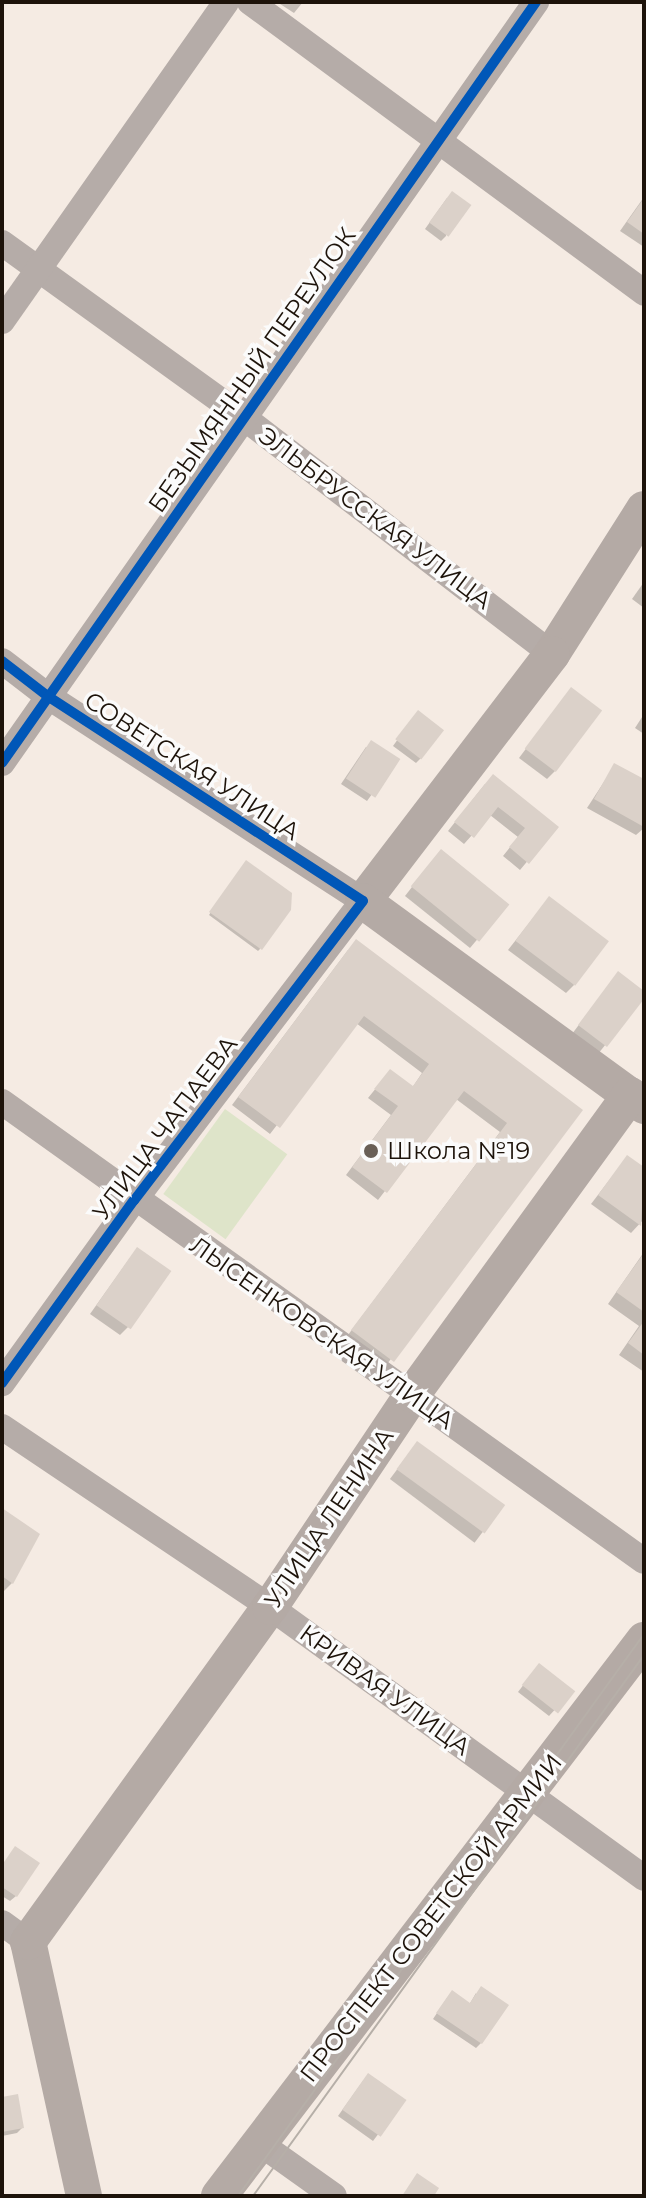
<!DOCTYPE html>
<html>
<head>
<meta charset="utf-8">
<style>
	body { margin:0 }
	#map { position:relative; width:646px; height:2198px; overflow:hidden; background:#f5ebe3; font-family:Montserrat,sans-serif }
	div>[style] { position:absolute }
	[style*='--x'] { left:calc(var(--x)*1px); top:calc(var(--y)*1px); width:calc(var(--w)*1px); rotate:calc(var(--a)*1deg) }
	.green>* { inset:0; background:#dee4c9; transform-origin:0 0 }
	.shadow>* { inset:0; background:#0003; transform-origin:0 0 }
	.building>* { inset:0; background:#dbd1c9; transform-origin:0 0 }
	.minor>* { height:26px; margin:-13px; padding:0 13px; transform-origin:13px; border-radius:13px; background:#b5aca8 }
	.secondary>* { height:36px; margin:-18px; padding:0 18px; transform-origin:18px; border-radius:18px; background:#b4aaa5 }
	.tram>* { height:2px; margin:-1px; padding:0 1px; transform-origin:1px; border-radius:1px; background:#b6afa8 }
	.cycleway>* { height:10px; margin:-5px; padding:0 5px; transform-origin:5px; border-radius:5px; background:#0057b8 }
	.dots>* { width:22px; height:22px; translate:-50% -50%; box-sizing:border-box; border:4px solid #fbfbfb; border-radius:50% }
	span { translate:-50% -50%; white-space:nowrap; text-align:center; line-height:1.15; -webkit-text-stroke:7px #fbfbfb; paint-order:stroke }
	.street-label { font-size:24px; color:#1d130a }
	.poi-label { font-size:24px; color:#1d130a }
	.left { translate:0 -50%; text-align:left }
	.frame { position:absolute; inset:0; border:4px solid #1d130a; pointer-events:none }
</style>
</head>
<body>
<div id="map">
	<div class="green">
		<i style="left:225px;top:1109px;width:77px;height:105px;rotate:36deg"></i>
	</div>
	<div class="shadow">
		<i style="clip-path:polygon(277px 2px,303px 2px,294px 13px)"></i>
		<i style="clip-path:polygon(644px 197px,644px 247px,620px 231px)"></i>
		<i style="clip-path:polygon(447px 198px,446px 236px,441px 241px,425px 229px)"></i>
		<i style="clip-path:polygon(644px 582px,644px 608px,632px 599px)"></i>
		<i style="clip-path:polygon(571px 689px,555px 771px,547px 779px,519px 758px)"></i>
		<i style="clip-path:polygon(644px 714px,644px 734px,635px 728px)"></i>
		<i style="clip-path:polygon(413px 718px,421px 758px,416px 763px,393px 746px)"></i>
		<i style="clip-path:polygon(366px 747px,397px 760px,367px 801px,341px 784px)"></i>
		<i style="clip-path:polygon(615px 765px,644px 781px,644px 828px,636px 835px,587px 808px)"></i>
		<i style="clip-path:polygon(485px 784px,556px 827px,520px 870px,503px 856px,518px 837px,490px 815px,464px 844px,448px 831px)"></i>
		<i style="clip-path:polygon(433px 860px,507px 904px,470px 948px,405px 896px)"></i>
		<i style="clip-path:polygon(244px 865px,260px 949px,258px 951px,209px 915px)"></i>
		<i style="clip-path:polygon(549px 898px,574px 985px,566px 993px,508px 950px)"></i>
		<i style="clip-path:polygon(348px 950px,580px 1111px,384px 1368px,345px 1339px,500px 1132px,456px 1099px,378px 1200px,346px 1175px,391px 1115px,368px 1098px,390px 1071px,412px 1088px,422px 1073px,356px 1023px,270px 1134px,232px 1105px)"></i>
		<i style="clip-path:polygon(611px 982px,644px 996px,598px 1054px,572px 1034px)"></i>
		<i style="clip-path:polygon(627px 1157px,644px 1169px,644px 1219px,631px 1233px,591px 1204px)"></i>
		<i style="clip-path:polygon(644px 1252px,644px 1372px,619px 1355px,639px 1326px,608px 1304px)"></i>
		<i style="clip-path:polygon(130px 1258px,128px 1327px,120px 1335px,90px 1314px)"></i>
		<i style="left:417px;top:1443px;width:106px;height:45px;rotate:37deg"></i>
		<i style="clip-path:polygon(2px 1510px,12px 1583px,4px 1591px,2px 1590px)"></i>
		<i style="clip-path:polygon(534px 1671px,572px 1691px,549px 1716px,518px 1692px)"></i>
		<i style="clip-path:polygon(2px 1866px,16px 1896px,10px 1901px,2px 1896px)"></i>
		<i style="clip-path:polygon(476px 1993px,481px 2043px,476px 2048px,433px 2019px,447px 1998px,469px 2005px)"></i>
		<i style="clip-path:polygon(363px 2081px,403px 2101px,373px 2141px,338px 2116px)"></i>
		<i style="clip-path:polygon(2px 2099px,22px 2128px,17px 2133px,2px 2136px)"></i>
	</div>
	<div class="building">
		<i style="left:452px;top:191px;width:24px;height:39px;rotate:36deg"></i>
		<i style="clip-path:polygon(644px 198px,644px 234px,627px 222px)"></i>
		<i style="left:571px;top:687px;width:39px;height:77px;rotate:37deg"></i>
		<i style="left:418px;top:710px;width:33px;height:37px;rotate:38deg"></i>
		<i style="left:371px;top:740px;width:35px;height:46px;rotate:33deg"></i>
		<i style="clip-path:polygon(614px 763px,644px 779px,644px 827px,594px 799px)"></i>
		<i style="clip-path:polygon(493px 774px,559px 827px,529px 864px,509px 847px,525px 828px,498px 807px,474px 838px,454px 822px)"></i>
		<i style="left:441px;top:849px;width:88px;height:48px;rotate:39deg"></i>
		<i style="clip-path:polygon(246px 860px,292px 893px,291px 910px,262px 950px,209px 912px)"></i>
		<i style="left:549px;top:896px;width:75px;height:56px;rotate:37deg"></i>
		<i style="clip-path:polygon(356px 939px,583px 1110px,394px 1362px,351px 1330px,507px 1123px,464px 1091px,387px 1193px,352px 1167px,398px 1106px,374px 1089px,390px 1069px,413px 1086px,429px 1064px,364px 1016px,280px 1128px,238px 1097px)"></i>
		<i style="clip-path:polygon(618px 971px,644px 991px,644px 999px,607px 1047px,578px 1025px)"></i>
		<i style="clip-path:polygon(627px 1155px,644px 1167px,641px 1226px,598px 1195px)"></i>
		<i style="left:137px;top:1247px;width:42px;height:71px;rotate:35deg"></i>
		<i style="clip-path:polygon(644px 1253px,644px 1312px,616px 1292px)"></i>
		<i style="clip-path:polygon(644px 1321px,644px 1355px,628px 1343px)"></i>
		<i style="left:417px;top:1441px;width:109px;height:35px;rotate:36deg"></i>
		<i style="clip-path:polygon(2px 1508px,40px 1534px,13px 1584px,2px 1576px)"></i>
		<i style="left:539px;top:1663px;width:46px;height:28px;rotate:38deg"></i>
		<i style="clip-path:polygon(15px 1846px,40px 1863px,17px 1897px,2px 1887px,2px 1865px)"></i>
		<i style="clip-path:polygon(481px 1986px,509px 2005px,482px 2044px,436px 2013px,452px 1990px,470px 2003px)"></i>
		<i style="left:368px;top:2073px;width:47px;height:45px;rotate:35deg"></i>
		<i style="clip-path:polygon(18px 2094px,24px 2128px,2px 2132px,2px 2097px)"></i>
		<i style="clip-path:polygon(417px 2173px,439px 2188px,434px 2196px,402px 2196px)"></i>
	</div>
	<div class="minor">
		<i style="--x:250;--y:2;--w:490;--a:36.4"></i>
		<i style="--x:2;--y:243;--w:297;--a:35.8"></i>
		<i style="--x:243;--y:417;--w:389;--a:37.5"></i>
		<i style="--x:2;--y:321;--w:390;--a:-54.9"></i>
		<i style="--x:2;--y:661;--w:59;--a:37.5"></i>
		<i style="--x:49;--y:697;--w:374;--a:33"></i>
		<i style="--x:363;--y:901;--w:377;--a:127.4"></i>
		<i style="--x:134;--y:1200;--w:226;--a:125.8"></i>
		<i style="--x:2;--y:763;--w:930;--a:-54.94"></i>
		<i style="--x:2;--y:1102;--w:789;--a:35.56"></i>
		<i style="--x:2;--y:1427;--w:323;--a:33.9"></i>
		<i style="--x:270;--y:1607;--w:462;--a:35.9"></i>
		<i style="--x:2;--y:1923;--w:32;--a:36"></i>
		<i style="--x:258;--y:2142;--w:93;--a:35.4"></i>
	</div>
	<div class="secondary">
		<i style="--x:644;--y:509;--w:172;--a:122.4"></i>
		<i style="--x:552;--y:654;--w:311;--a:127.4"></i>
		<i style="--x:363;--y:901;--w:348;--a:36.1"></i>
		<i style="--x:84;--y:2196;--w:260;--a:-102.4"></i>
		<i style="--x:28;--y:1942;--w:413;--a:-54.2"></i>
		<i style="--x:270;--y:1607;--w:255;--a:-56.2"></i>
		<i style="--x:412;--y:1395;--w:371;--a:-54"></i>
		<i style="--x:219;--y:2196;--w:700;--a:-52.61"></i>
	</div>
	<div class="tram">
		<i style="--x:238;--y:2196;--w:693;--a:-54.15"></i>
		<i style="--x:253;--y:2196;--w:668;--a:-54.14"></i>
	</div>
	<div class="cycleway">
		<i style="--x:2;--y:661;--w:59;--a:37.5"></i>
		<i style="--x:49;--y:697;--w:374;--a:33"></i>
		<i style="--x:363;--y:901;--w:377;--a:127.4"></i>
		<i style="--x:134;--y:1200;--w:226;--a:125.8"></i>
		<i style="--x:2;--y:763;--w:930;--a:-54.94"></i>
	</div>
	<div class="dots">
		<i style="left:371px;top:1151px;background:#695f56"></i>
	</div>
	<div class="street-label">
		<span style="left:252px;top:370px;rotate:-55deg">БЕЗЫМЯННЫЙ ПЕРЕУЛОК</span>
		<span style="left:375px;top:518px;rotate:37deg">ЭЛЬБРУССКАЯ УЛИЦА</span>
		<span style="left:192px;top:766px;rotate:33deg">СОВЕТСКАЯ УЛИЦА</span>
		<span style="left:165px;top:1128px;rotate:-53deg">УЛИЦА ЧАПАЕВА</span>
		<span style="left:322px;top:1333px;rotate:35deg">ЛЫСЕНКОВСКАЯ УЛИЦА</span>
		<span style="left:329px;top:1518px;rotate:-56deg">УЛИЦА ЛЕНИНА</span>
		<span style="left:385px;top:1690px;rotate:36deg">КРИВАЯ УЛИЦА</span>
		<span style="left:431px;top:1918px;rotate:-52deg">ПРОСПЕКТ СОВЕТСКОЙ АРМИИ</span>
	</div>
	<div class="poi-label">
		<span class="left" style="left:387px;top:1151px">Школа №19</span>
	</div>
	<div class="frame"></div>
</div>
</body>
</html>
